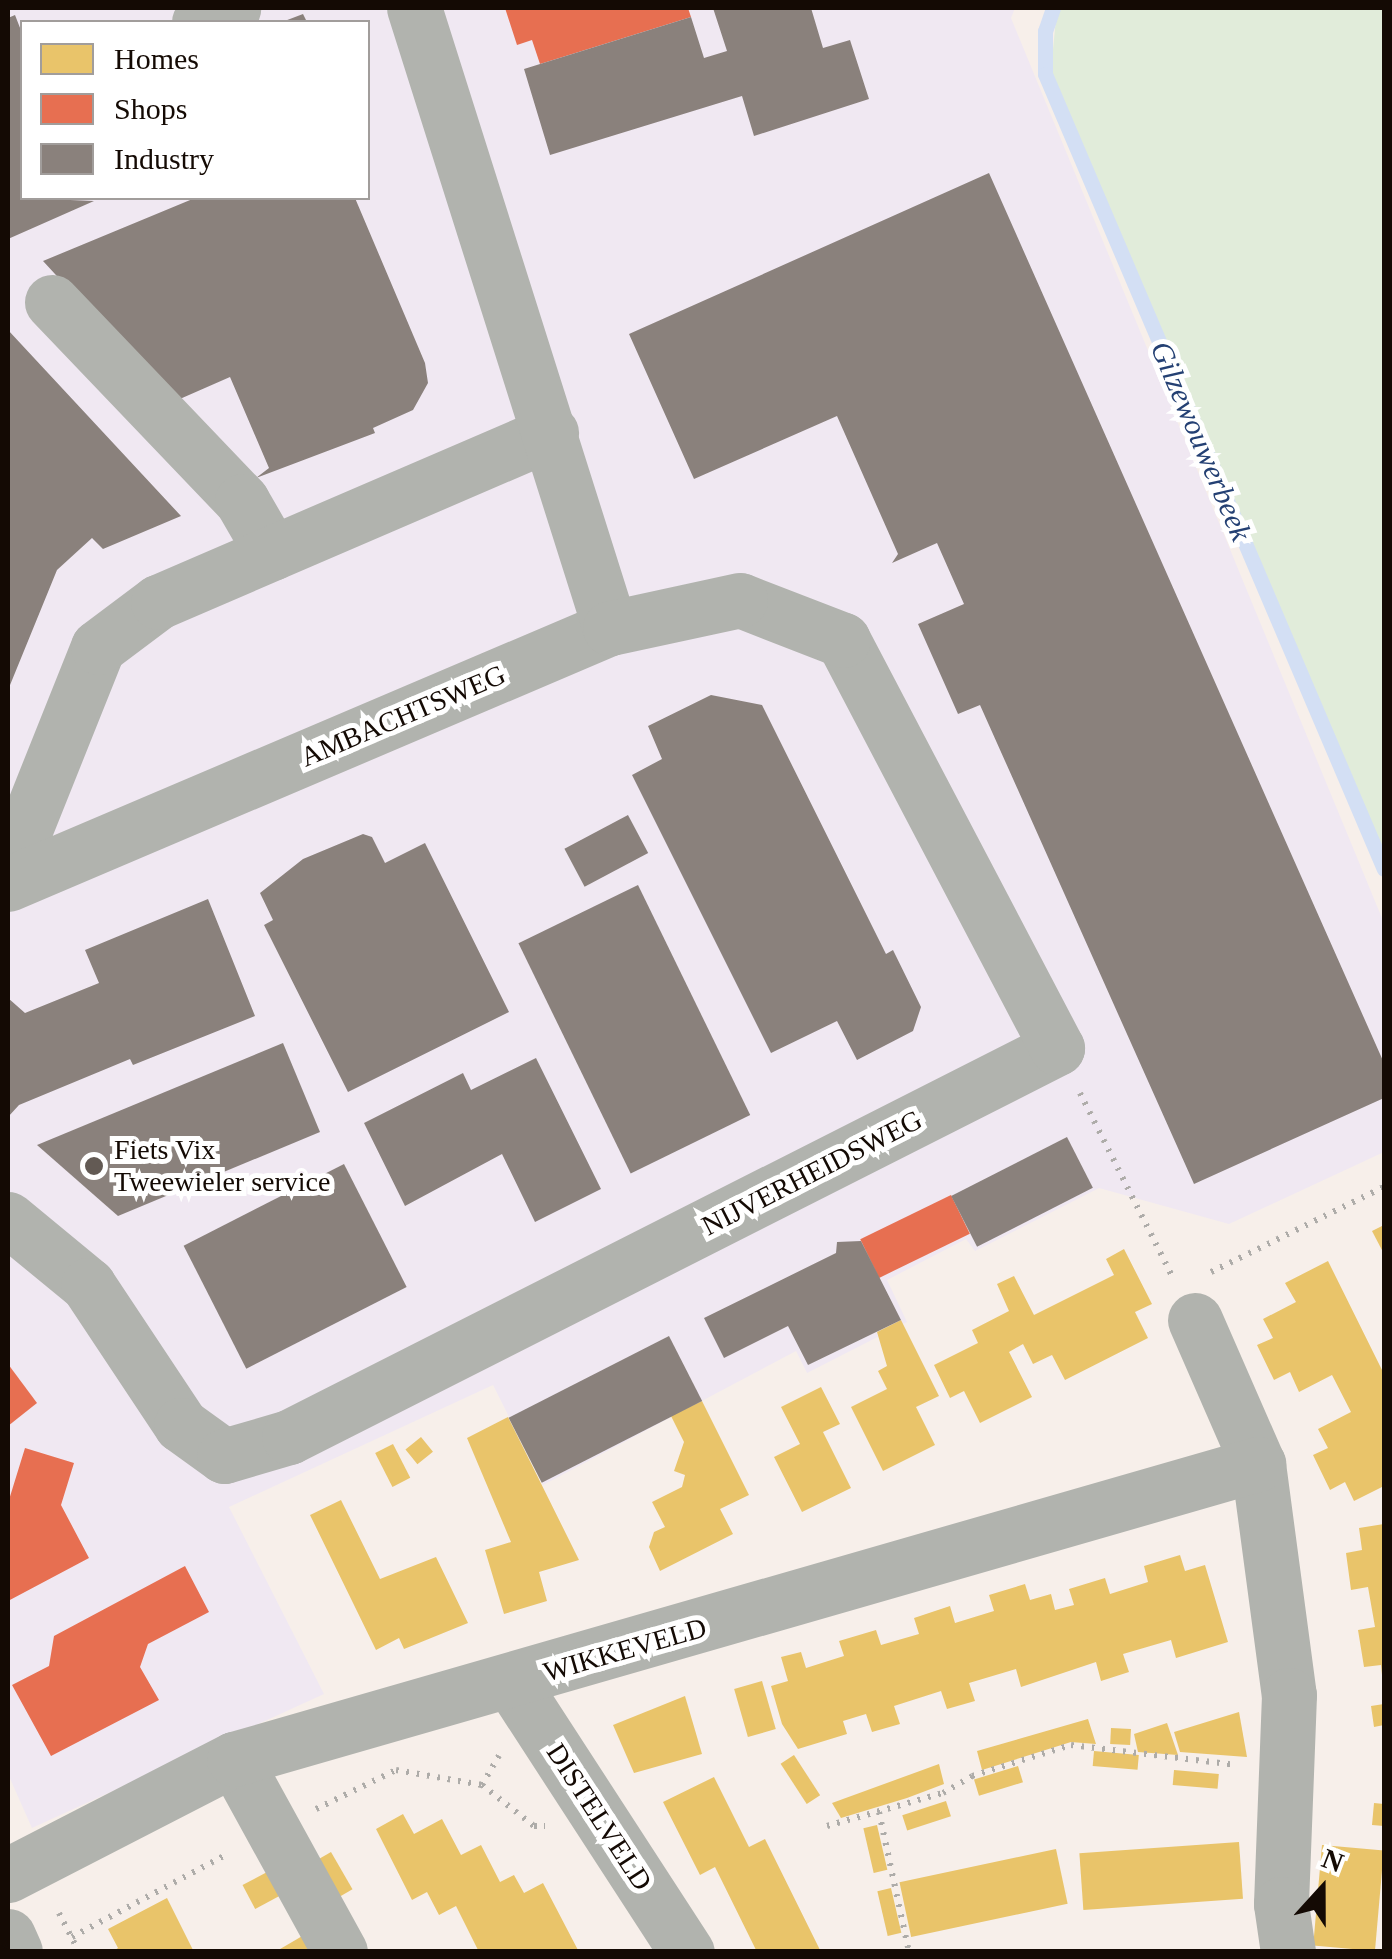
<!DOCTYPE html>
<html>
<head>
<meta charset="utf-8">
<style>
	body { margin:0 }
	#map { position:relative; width:1392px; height:1959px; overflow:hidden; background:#f7efea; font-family:"Times New Roman",serif }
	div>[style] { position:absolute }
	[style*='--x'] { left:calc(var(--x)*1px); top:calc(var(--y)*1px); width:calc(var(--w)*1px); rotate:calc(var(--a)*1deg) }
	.industrial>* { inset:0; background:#f0e8f2 }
	.green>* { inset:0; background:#e1ecda }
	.homes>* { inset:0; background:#e9c46a; transform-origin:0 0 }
	.shops>* { inset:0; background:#e76f51; transform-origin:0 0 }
	.industry>* { inset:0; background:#8a817c; transform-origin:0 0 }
	.stream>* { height:15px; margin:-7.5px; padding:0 7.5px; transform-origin:7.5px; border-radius:7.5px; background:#d3dff4 }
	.path>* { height:6px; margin-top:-3px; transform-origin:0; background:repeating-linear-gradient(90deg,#aeaca9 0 2.5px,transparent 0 10.5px) }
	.minor>* { height:55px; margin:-27.5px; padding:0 27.5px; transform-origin:27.5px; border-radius:27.5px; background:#b1b3ae }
	.dots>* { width:28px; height:28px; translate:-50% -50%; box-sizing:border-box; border:5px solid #fff; border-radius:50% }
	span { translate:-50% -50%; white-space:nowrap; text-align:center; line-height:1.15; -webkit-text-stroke:10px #fff; paint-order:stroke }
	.street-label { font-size:28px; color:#140a04 }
	.poi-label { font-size:28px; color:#140a04 }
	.left { translate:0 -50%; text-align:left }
	.water-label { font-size:30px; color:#244073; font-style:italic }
	.frame { position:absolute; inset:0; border:10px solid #140a04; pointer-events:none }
	.legend { position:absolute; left:20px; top:20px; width:350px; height:180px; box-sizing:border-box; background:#fff; border:2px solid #a19d9b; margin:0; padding:12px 18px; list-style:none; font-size:30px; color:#140a04 }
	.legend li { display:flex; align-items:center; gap:20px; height:50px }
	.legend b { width:50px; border:2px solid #a19d9b }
	.north { position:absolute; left:1272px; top:1839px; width:100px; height:100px; -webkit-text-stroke:8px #fff; paint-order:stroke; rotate:21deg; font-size:28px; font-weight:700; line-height:40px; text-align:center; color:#140a04 }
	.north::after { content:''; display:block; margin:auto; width:35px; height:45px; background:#140a04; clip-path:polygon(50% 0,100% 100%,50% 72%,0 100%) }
</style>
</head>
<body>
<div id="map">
	<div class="industrial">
		<i style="clip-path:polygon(evenodd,8px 8px,1015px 8px,1011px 18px,1384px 923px,1384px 1152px,1229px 1224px,1099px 1188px,975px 1251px,966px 1239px,887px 1280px,907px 1322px,807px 1373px,796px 1351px,543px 1485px,493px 1385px,229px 1507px,324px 1694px,32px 1828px,8px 1774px,8px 8px,22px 22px,368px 22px,368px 198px,22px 198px,22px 22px)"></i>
	</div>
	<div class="green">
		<i style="clip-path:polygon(1057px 8px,1384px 8px,1384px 857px,1086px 176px,1051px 70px)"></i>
	</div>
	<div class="homes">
		<i style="clip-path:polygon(1384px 1225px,1384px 1254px,1372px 1231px)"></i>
		<i style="clip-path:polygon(1124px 1249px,1152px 1304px,1135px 1312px,1148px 1338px,1065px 1380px,1052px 1355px,1033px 1364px,1023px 1344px,1009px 1352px,1032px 1397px,980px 1423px,964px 1391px,950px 1398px,934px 1365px,978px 1343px,972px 1330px,1009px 1311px,997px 1284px,1014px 1276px,1034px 1315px,1114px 1275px,1106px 1259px)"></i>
		<i style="clip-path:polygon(1328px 1261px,1384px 1374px,1384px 1486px,1354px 1501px,1345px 1482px,1330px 1490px,1313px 1455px,1328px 1448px,1318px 1429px,1351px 1412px,1332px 1375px,1299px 1392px,1290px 1372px,1274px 1380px,1257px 1345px,1273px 1338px,1263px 1319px,1296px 1302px,1285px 1283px)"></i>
		<i style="clip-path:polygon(901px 1320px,939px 1396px,916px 1407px,935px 1445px,883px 1471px,851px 1407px,887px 1389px,878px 1371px,887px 1366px,877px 1332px)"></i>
		<i style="clip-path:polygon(821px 1387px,840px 1424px,823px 1432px,851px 1488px,802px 1512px,774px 1457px,800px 1444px,781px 1407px)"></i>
		<i style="clip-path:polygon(702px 1401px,749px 1495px,720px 1509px,733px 1534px,660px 1571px,649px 1547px,654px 1532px,665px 1527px,652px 1502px,682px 1487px,685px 1475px,674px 1471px,684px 1442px,671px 1416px)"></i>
		<i style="clip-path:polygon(508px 1417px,579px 1560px,539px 1572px,547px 1601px,504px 1614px,485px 1550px,511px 1542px,467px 1438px)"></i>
		<i style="left:421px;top:1437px;width:19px;height:20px;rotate:51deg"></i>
		<i style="left:393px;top:1444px;width:38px;height:20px;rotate:63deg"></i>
		<i style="clip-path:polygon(341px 1500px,380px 1579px,436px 1557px,468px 1623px,404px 1649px,399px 1638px,376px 1650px,310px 1515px)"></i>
		<i style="clip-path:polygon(1384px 1524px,1384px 1675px,1382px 1675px,1381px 1665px,1364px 1667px,1358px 1630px,1375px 1627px,1368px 1587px,1351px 1590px,1346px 1553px,1362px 1550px,1359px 1528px)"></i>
		<i style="clip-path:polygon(1180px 1555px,1185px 1571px,1205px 1565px,1228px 1642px,1176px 1658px,1171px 1640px,1123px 1654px,1129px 1672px,1101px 1681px,1096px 1662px,1021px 1687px,1016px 1669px,969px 1683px,975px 1701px,947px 1709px,941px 1691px,894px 1706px,900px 1724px,872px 1732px,866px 1714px,843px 1721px,847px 1734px,798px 1749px,782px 1724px,771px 1686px,788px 1681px,781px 1657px,801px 1652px,806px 1668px,844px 1656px,839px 1641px,876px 1630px,881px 1645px,919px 1634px,914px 1618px,950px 1606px,955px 1623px,994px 1611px,989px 1595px,1025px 1584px,1030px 1600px,1051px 1594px,1055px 1610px,1074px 1605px,1069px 1589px,1105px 1578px,1110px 1594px,1148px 1582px,1144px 1566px)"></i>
		<i style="left:762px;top:1681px;width:50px;height:29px;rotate:74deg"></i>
		<i style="clip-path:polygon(685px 1696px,702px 1754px,634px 1773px,613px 1725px)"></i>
		<i style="clip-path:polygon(1384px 1704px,1384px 1725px,1374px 1727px,1371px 1706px)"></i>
		<i style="clip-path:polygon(1239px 1712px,1247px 1757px,1180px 1752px,1174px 1732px)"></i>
		<i style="clip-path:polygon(1088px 1719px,1096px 1744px,1071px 1742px,982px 1770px,977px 1751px)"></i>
		<i style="clip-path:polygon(1167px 1723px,1178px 1755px,1138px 1752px,1134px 1734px)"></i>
		<i style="left:1111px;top:1728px;width:20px;height:16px;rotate:3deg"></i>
		<i style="left:1094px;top:1751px;width:45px;height:15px;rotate:5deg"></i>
		<i style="left:794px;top:1755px;width:48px;height:16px;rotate:57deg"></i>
		<i style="clip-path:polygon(939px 1764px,944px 1784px,907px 1798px,841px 1818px,832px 1803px)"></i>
		<i style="left:1018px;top:1766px;width:17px;height:46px;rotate:73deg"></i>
		<i style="left:1174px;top:1770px;width:45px;height:15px;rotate:5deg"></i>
		<i style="clip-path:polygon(714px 1777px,749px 1847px,765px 1839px,821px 1952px,757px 1952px,715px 1867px,700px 1875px,663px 1802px)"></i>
		<i style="left:946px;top:1801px;width:16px;height:46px;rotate:72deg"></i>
		<i style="clip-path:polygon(1374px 1803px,1384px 1804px,1384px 1826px,1372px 1825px)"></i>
		<i style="clip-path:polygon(403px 1814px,414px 1834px,442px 1819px,461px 1855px,481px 1845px,500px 1882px,514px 1875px,524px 1893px,543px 1883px,579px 1952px,479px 1952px,456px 1906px,439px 1915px,427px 1892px,412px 1900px,376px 1829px)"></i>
		<i style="left:877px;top:1825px;width:46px;height:14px;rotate:77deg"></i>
		<i style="left:1239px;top:1842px;width:57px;height:160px;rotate:86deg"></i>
		<i style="left:1322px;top:1845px;width:62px;height:101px;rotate:5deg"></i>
		<i style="left:1056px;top:1849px;width:56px;height:160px;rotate:78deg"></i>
		<i style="left:331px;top:1852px;width:43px;height:24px;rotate:60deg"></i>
		<i style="left:269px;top:1871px;width:27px;height:30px;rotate:62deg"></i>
		<i style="left:891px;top:1888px;width:46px;height:14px;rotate:77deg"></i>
		<i style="clip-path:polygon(167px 1898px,194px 1952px,112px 1952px,118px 1948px,108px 1929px)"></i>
		<i style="clip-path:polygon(304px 1935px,314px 1952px,275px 1952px)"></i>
	</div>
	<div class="shops">
		<i style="clip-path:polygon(505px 8px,688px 8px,691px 17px,540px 64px,532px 40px,517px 45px)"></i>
		<i style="left:951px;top:1195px;width:43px;height:101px;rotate:64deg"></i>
		<i style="clip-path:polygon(8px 1364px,37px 1403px,8px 1426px)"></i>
		<i style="clip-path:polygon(25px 1448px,74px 1463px,61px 1505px,89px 1558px,8px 1601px,8px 1503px)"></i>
		<i style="clip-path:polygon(185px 1566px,209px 1612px,148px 1644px,140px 1667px,159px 1700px,51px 1756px,12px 1685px,49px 1666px,54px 1636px)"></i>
	</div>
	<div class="industry">
		<i style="clip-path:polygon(713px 8px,811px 8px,823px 48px,850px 40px,869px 99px,754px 136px,742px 96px,550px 155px,524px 69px,691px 17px,704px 58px,727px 51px)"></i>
		<i style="clip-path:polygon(303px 14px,307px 22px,282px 22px)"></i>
		<i style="clip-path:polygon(15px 15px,22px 33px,22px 198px,94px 201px,8px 239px,8px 18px)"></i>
		<i style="clip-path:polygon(989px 173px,1384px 1063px,1384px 1098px,1194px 1184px,980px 705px,958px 714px,918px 624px,964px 604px,937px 543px,892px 563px,898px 554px,837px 416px,694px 479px,629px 334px)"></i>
		<i style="clip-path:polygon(195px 198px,355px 198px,425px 363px,428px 383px,413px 410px,373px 428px,375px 433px,256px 478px,269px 468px,230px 377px,173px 402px,43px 261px)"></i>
		<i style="clip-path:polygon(8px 330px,181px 516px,103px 549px,92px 538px,57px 570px,8px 690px)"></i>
		<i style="clip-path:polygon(711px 695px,762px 705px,886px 954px,893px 950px,921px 1007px,913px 1031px,857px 1060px,837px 1021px,771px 1053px,632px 775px,662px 759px,648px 726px)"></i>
		<i style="left:628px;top:815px;width:43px;height:72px;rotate:62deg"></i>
		<i style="clip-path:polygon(363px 834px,372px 837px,385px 863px,425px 843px,509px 1012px,348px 1092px,264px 925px,273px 920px,260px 893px,303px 859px)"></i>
		<i style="left:638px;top:885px;width:256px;height:133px;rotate:64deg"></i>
		<i style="clip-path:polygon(208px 899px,255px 1016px,133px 1065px,130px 1059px,19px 1105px,8px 1117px,8px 998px,25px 1013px,99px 983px,85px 950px)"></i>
		<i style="clip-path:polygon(283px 1043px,320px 1132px,118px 1216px,37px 1145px)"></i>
		<i style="clip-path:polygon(536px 1058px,601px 1189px,535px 1222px,502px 1154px,405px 1206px,364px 1123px,463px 1073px,471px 1090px)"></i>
		<i style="left:1067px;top:1137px;width:57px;height:130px;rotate:63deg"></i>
		<i style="left:344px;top:1164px;width:138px;height:180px;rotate:63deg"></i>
		<i style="clip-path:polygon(861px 1241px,901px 1320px,808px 1365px,788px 1326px,724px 1358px,704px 1318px,836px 1253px,837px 1242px)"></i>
		<i style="left:669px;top:1336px;width:73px;height:180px;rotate:63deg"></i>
	</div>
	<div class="stream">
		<i style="--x:1053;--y:8;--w:24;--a:109"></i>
		<i style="--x:1045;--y:31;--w:43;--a:90"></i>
		<i style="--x:1045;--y:74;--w:864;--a:66.91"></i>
	</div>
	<div class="path">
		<i style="--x:1080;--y:1093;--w:203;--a:63.3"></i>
		<i style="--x:1211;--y:1272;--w:193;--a:-26.2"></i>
		<i style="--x:482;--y:1785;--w:34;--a:-60"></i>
		<i style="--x:316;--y:1809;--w:89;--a:-26"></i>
		<i style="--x:396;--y:1770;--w:87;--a:9.9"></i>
		<i style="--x:482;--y:1785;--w:66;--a:38.3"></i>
		<i style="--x:534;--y:1826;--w:11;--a:0"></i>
		<i style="--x:879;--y:1812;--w:143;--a:77.9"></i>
		<i style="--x:827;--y:1826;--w:121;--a:-15.9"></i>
		<i style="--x:943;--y:1793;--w:34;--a:-30"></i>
		<i style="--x:972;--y:1776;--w:104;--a:-17.4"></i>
		<i style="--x:1071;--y:1745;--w:167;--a:6.9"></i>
		<i style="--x:59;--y:1913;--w:44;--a:62.9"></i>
		<i style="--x:72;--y:1937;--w:178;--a:-28.1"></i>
	</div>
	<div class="minor">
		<i style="--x:199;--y:22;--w:37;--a:-22"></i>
		<i style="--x:52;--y:302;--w:275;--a:46.3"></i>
		<i style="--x:242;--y:501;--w:60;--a:60"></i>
		<i style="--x:8;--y:872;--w:242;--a:-68.2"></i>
		<i style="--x:98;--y:647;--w:75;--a:-36.9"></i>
		<i style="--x:158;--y:602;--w:428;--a:-23.3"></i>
		<i style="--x:8;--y:884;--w:654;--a:-23.04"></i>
		<i style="--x:610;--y:628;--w:650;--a:-107.54"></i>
		<i style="--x:8;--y:1219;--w:104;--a:39.5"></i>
		<i style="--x:88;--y:1285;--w:168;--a:56.4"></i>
		<i style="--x:181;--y:1425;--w:53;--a:35.8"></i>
		<i style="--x:224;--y:1456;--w:68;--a:-16.3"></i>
		<i style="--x:289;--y:1437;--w:861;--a:-26.86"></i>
		<i style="--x:1057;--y:1048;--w:461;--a:-117.7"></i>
		<i style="--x:843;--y:640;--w:110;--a:-158.8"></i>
		<i style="--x:740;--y:600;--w:133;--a:167.8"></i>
		<i style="--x:1195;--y:1320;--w:157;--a:66.4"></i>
		<i style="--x:1258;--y:1464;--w:233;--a:82.4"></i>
		<i style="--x:1289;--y:1695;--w:209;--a:92.2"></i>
		<i style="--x:1281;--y:1904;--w:49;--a:81.7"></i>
		<i style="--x:512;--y:1683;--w:321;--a:57"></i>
		<i style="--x:234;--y:1759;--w:220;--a:61.2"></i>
		<i style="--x:8;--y:1875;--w:254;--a:-27.2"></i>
		<i style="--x:234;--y:1759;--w:1066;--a:-16.07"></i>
		<i style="--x:8;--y:1936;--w:17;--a:66"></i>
	</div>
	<div class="dots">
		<i style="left:94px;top:1166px;background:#635a54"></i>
	</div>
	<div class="street-label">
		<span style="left:403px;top:716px;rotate:-23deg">AMBACHTSWEG</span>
		<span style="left:812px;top:1173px;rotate:-27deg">NIJVERHEIDSWEG</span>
		<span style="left:625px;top:1650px;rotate:-16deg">WIKKEVELD</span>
		<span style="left:599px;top:1817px;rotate:57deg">DISTELVELD</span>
	</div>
	<div class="poi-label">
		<span class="left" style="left:114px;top:1166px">Fiets Vix<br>Tweewieler service</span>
	</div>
	<div class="water-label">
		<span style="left:1201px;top:441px;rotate:67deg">Gilzewouwerbeek</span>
	</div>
	<div class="frame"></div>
	<ul class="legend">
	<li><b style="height:28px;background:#e9c46a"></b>Homes</li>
	<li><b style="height:28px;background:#e76f51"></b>Shops</li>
	<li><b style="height:28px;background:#8a817c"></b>Industry</li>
	</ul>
	<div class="north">N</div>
</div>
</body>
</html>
